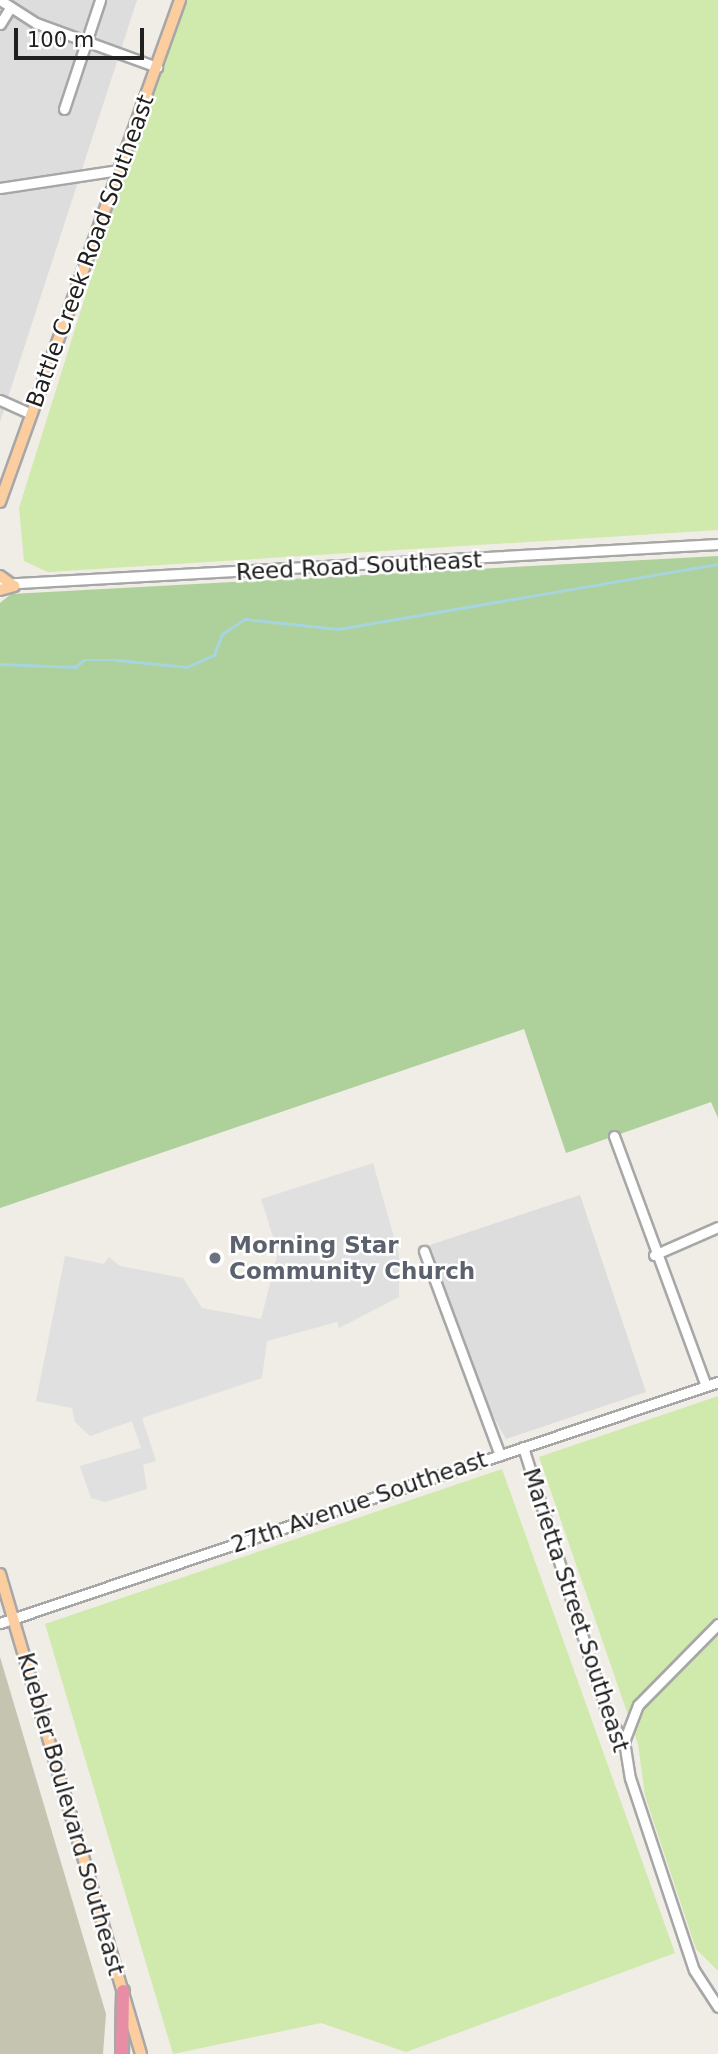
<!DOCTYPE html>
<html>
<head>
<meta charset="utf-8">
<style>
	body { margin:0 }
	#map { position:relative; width:718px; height:2054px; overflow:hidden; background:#f0ece6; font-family:"DejaVu Sans",sans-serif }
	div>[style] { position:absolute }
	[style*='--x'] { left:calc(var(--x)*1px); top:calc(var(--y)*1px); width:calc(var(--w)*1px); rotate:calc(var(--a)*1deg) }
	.residential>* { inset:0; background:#dedddd }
	.construction>* { inset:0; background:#c5c4b1 }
	.grass>* { inset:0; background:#cfeaac }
	.forest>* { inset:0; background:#aed09a }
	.parking>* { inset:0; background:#e0e0e0 }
	.stream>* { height:2.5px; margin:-1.25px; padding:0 1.25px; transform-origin:1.25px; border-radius:1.25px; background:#a6d5de }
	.roads { filter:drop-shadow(2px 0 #a7a7a7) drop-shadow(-2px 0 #a7a7a7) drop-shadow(0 2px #a7a7a7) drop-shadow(0 -2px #a7a7a7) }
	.minor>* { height:9px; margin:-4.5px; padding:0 4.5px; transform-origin:4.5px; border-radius:4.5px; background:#fff }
	.major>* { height:10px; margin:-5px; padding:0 5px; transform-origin:5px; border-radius:5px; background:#fcce9f }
	.highway>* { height:12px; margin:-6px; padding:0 6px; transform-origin:6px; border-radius:6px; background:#e88ea4 }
	.dots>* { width:19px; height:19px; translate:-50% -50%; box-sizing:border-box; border:4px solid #fff; border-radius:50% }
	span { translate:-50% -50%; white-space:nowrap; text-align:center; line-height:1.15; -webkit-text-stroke:5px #fff; paint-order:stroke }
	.street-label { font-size:23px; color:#202020 }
	.worship-label { font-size:23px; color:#5b616d; font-weight:700 }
	.left { translate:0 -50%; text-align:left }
	.scale { position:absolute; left:14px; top:28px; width:130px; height:32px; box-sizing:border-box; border:4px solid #202020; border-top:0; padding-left:9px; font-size:21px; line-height:24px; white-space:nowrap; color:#202020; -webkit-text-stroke:5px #fff; paint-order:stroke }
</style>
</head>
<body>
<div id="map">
	<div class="residential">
		<i style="clip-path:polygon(0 0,137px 0,0 422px)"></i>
		<i style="clip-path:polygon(580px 1195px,646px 1392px,506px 1439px,480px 1393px,430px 1245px)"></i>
	</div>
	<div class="construction">
		<i style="clip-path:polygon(0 1657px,106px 2014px,103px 2054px,0 2054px)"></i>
	</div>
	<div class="grass">
		<i style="clip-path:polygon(178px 0,718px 0,718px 530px,48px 572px,24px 561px,19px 508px)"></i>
		<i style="clip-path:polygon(718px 1396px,718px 1971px,696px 1949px,645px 1796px,638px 1744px,539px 1457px)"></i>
		<i style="clip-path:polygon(502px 1469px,675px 1953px,406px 2052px,321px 2023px,173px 2054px,45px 1624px)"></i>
	</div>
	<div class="forest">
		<i style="clip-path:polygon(718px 556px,718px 1118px,711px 1102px,566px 1153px,524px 1029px,0 1208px,0 603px,11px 594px)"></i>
	</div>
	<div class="parking">
		<i style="clip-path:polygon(373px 1163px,399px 1255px,399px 1297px,339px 1328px,337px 1322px,267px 1341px,262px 1378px,142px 1418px,156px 1461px,143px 1465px,147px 1489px,105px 1502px,91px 1498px,80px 1466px,141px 1448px,132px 1421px,90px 1436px,75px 1422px,72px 1408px,36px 1401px,65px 1256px,104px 1264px,109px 1257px,120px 1266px,183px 1278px,202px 1308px,261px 1319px,278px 1252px,261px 1199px)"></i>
	</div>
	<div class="stream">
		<i style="--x:0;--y:664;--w:75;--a:2.3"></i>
		<i style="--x:75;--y:667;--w:11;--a:-38"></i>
		<i style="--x:84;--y:660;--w:33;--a:0"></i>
		<i style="--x:117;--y:660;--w:70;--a:5.7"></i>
		<i style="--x:187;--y:667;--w:30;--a:-24"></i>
		<i style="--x:214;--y:655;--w:22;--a:-69"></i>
		<i style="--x:222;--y:634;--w:27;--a:-33"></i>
		<i style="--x:245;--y:619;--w:94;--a:6.1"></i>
		<i style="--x:338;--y:629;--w:386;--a:-9.7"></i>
	</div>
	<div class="roads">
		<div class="minor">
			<i style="--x:0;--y:0;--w:43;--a:32.6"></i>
			<i style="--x:36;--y:23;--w:129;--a:20"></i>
			<i style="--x:0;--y:24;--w:19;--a:-58"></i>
			<i style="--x:64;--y:109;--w:115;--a:-71.7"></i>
			<i style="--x:0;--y:188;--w:120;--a:-8.6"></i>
			<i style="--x:0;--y:400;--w:34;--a:24"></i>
			<i style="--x:0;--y:584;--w:719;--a:-3.19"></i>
			<i style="--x:614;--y:1136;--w:266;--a:69.8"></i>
			<i style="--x:424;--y:1251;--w:218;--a:69.6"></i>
			<i style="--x:654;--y:1255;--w:70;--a:-23.6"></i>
			<i style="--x:523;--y:1447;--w:285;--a:72.5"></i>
			<i style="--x:609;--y:1719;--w:27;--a:56"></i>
			<i style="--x:0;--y:1623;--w:757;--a:-18.55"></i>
			<i style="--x:718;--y:1624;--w:114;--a:134.6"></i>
			<i style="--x:638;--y:1705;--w:39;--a:111"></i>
			<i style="--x:624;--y:1741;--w:37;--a:81"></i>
			<i style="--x:630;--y:1778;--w:202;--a:71.6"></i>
			<i style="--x:694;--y:1970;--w:44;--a:57"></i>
		</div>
		<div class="major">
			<i style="--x:0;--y:502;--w:533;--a:-70.27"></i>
			<i style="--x:0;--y:576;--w:17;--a:36"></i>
			<i style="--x:0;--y:590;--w:15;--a:-16"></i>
			<i style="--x:0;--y:1574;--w:500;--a:73.63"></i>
		</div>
		<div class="highway">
			<i style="--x:122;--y:2054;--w:63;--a:-89.1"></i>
		</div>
	</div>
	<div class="dots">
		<i style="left:215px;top:1258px;background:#6b7280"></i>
	</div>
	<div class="street-label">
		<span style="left:90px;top:251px;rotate:-70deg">Battle Creek Road Southeast</span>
		<span style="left:359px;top:566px;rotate:-3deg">Reed Road Southeast</span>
		<span style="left:359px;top:1502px;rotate:-19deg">27th Avenue Southeast</span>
		<span style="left:576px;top:1610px;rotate:72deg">Marietta Street Southeast</span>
		<span style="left:71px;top:1814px;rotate:74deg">Kuebler Boulevard Southeast</span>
	</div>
	<div class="worship-label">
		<span class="left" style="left:229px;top:1258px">Morning Star<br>Community Church</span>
	</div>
	<div class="scale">100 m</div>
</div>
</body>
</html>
